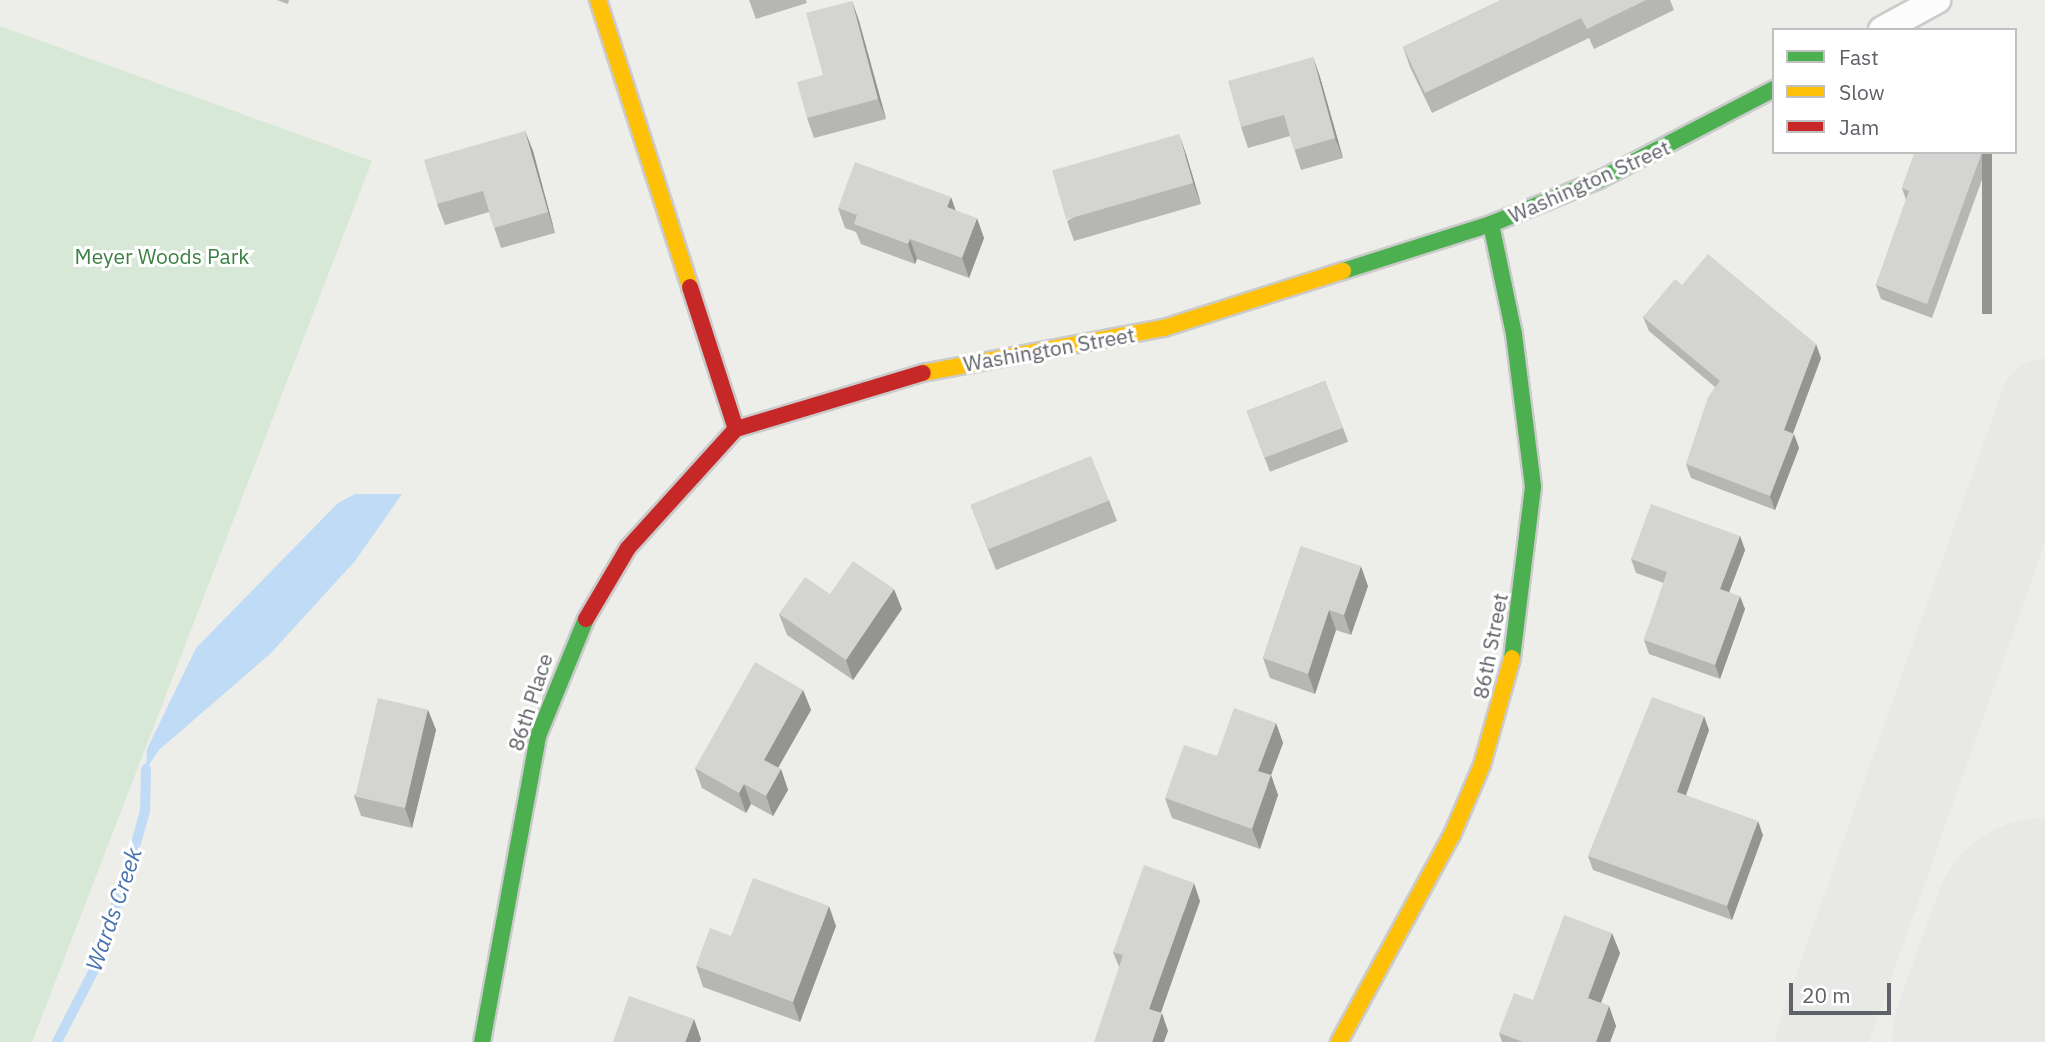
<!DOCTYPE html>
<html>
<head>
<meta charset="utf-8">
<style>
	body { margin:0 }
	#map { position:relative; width:2045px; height:1042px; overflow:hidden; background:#edede9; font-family:"IBM Plex Sans",sans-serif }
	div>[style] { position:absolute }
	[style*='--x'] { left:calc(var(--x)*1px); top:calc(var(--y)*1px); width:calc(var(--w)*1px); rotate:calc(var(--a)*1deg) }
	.green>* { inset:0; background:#d7e9d6 }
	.water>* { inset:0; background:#c0dbf5 }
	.stream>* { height:10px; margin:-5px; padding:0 5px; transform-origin:5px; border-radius:5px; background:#c0dbf5 }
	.taxiway>* { height:91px; margin:-45.5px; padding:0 45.5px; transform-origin:45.5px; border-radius:45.5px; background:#e8e8e6 }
	.runway>* { height:229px; margin:-114.5px; padding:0 114.5px; transform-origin:114.5px; border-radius:114.5px; background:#e8e8e6 }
	.roads { filter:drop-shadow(2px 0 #cacbca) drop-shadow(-2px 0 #cacbca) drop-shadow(0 2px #cacbca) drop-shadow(0 -2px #cacbca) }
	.street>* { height:26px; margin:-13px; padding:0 13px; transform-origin:13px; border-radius:13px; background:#fcfcfc }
	.fast>* { height:16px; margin:-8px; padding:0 8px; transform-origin:8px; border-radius:8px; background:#4caf50 }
	.slow>* { height:16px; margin:-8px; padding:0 8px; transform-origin:8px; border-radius:8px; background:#ffc107 }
	.jam>* { height:16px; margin:-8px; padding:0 8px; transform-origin:8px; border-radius:8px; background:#c62828 }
	.wall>* { inset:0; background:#b6b6b5; transform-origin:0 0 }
	.shaded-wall>* { inset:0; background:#949493; transform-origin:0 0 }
	.building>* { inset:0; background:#d4d4d2; transform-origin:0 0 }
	span { translate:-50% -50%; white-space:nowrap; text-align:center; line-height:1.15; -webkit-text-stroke:6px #fff; paint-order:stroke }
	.street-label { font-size:21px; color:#5e6166 }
	.park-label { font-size:21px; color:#3a8141 }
	.water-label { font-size:23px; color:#4973ac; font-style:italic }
	.legend { position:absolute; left:1772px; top:28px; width:245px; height:126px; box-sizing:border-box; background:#fff; border:2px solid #bfc0c2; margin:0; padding:9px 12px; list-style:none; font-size:21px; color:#5e6166 }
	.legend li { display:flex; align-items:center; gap:14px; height:35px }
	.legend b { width:35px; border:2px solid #bfc0c2 }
	.scale { position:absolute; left:1789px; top:983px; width:102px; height:32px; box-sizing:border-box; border:4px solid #5e6166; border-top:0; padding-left:9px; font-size:21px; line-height:24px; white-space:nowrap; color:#5e6166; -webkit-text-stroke:5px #fff; paint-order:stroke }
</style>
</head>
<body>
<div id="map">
	<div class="green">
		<i style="clip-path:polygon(0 26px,372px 161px,32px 1042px,0 1042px)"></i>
	</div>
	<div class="water">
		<i style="clip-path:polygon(355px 494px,402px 494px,355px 561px,270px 654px,159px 750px,146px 769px,147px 749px,196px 648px,338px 503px)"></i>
	</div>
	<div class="stream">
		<i style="--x:57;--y:1042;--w:81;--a:-62.8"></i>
		<i style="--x:94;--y:970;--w:112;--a:-71.2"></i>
		<i style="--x:130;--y:864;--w:55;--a:-74.2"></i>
		<i style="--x:145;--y:811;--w:42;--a:-88.6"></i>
	</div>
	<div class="taxiway">
		<i style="--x:1820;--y:1042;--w:677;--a:-70.57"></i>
	</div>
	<div class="runway">
		<i style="--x:2006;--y:1042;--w:117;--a:-70.5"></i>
	</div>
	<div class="roads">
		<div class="street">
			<i style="--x:1882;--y:30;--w:63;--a:-28.6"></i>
		</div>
		<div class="fast">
			<i style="--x:1491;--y:224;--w:112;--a:78.2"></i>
			<i style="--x:1514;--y:334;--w:154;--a:82.9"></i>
			<i style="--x:1533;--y:487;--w:172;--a:97"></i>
			<i style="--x:1343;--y:271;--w:155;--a:-17.6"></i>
			<i style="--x:1491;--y:224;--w:117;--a:-22.2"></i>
			<i style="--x:1599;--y:180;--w:197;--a:-27.5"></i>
			<i style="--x:482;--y:1042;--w:311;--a:-79.6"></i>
			<i style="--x:538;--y:736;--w:126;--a:-67.7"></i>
		</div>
		<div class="slow">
			<i style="--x:598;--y:0;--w:301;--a:72.2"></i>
			<i style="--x:923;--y:373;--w:245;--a:-10.6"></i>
			<i style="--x:1164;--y:328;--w:188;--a:-17.7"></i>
			<i style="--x:1339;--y:1042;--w:236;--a:-61.4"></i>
			<i style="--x:1452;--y:835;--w:76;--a:-66.8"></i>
			<i style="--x:1482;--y:765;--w:111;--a:-74.3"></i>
		</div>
		<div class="jam">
			<i style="--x:690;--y:287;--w:149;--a:72.1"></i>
			<i style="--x:586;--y:619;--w:82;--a:-59.4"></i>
			<i style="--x:628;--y:548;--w:161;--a:-47.8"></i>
			<i style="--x:736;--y:429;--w:195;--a:-16.7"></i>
		</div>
	</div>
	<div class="wall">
		<i style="clip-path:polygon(277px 0,289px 0,288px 4px)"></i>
		<i style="clip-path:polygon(749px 0,806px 0,807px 3px,756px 19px)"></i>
		<i style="clip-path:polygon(1501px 0,1670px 0,1674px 10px,1594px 49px,1589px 38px,1432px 113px,1410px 67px,1403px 47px)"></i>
		<i style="clip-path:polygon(852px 1px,859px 21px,886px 119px,814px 138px,807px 118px)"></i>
		<i style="clip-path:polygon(1313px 57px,1320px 77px,1343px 158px,1301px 170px,1290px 136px,1248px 148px,1241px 127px)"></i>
		<i style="clip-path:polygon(525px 131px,533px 151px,555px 233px,501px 248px,489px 212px,445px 225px,437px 204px)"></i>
		<i style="clip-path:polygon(1915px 152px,1992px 152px,1932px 318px,1881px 299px,1876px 285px,1906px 200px,1902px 188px)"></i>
		<i style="clip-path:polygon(1186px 154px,1201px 204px,1074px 241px,1067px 221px)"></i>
		<i style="clip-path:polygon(838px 208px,955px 210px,984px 238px,969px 278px,917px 259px,915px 264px,861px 244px,856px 232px,845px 228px)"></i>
		<i style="clip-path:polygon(1682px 285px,1821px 358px,1793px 433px,1799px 448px,1775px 510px,1691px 478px,1686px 464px,1715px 387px,1649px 331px,1643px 317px)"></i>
		<i style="left:1325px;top:381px;width:65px;height:84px;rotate:69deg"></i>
		<i style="clip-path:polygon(1109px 500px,1117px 521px,996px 570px,971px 506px)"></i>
		<i style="clip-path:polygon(1740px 536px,1745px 550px,1729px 592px,1745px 609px,1720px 679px,1649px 654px,1644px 640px,1664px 583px,1636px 573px,1631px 559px)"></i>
		<i style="clip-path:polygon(1301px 546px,1368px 586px,1351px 635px,1336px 630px,1315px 694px,1270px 678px,1263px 658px)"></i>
		<i style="clip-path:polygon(830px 594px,902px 609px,853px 680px,787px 635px,779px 614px)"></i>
		<i style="clip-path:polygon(803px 690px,811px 710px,778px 768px,781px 769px,788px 790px,773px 816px,751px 804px,746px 813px,702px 788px,695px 768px)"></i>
		<i style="clip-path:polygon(428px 710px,436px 730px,412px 828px,361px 816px,354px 796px)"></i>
		<i style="clip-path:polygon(1276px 723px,1283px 743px,1271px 775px,1278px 795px,1260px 849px,1172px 818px,1165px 798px,1217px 756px)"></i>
		<i style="clip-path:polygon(1709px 730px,1686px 795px,1763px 835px,1732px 920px,1593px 870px,1588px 856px)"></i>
		<i style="clip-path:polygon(1200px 901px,1161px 1013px,1168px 1031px,1119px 967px,1113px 952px)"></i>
		<i style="clip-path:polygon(836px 926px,800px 1022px,703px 987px,696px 966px)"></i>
		<i style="clip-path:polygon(1620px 953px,1601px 1003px,1609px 1006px,1616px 1026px,1610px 1042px,1502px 1042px,1499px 1033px,1533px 1000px)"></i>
	</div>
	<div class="shaded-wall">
		<i style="clip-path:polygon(852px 1px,859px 21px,886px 119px,878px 99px)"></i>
		<i style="clip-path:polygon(1313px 57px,1320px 77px,1343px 158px,1335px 138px)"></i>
		<i style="clip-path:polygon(525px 131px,533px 151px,555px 233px,548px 212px)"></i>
		<i style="clip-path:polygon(1179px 134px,1186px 154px,1201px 204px,1193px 183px)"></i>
		<i style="left:1982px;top:152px;width:10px;height:162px"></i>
		<i style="clip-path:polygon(951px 197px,958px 217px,947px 207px)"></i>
		<i style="clip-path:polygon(977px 218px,984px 238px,969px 278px,962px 258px)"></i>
		<i style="clip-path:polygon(910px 239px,917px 259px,915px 264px,908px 244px)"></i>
		<i style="clip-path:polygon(1816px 344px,1821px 358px,1789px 444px,1784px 430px)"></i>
		<i style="clip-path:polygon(1794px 434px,1799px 448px,1775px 510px,1770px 496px)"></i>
		<i style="clip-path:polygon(1740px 536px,1745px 550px,1725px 603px,1720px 589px)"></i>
		<i style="clip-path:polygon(1361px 566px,1368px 586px,1351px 635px,1344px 615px)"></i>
		<i style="clip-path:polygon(894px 589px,902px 609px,853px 680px,846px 660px)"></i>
		<i style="clip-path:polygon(1740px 596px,1745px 609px,1720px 679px,1715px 665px)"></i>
		<i style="clip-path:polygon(1329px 610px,1336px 630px,1315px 694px,1308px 674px)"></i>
		<i style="clip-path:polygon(803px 690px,811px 710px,771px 780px,764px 760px)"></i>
		<i style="clip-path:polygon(428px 710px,436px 730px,412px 828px,405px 808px)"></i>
		<i style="clip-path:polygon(1704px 716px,1709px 730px,1682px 806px,1677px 792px)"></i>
		<i style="clip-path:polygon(1276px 723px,1283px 743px,1271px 775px,1278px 795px,1260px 849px,1252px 829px,1258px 771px)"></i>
		<i style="clip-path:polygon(781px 769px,788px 790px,773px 816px,766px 796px)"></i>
		<i style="clip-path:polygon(744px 784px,751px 804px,746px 813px,739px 793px)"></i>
		<i style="clip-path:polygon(1758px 821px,1763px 835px,1732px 920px,1727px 906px)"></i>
		<i style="clip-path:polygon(1194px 883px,1200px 901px,1156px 1026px,1149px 1009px)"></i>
		<i style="clip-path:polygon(829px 906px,836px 926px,800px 1022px,793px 1002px)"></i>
		<i style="clip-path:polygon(1612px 933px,1620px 953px,1595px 1018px,1588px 998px)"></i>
		<i style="clip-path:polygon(1609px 1006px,1616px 1026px,1610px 1042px,1596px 1042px)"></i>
		<i style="clip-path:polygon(1162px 1013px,1168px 1031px,1164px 1042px,1152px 1042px)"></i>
		<i style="clip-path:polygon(694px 1019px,701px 1039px,700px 1042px,685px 1042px)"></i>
	</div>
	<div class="building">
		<i style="clip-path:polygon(1501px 0,1646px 0,1587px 29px,1581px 18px,1425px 93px,1403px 47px)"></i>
		<i style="clip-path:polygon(852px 1px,878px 99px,807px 118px,797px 82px,823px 75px,806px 13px)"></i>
		<i style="clip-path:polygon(1313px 57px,1335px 138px,1294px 150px,1284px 115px,1241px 127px,1228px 81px)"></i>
		<i style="clip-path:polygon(525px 131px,548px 212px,494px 228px,483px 191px,437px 204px,424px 160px)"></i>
		<i style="left:1179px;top:134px;width:51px;height:132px;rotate:74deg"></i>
		<i style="clip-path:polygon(1915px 152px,1982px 152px,1927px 304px,1876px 285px,1909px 191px,1902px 188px)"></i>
		<i style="clip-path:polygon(855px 162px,951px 197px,947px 207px,977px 218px,962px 258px,910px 239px,908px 244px,854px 224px,857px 215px,838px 208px)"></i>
		<i style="clip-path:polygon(1708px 254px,1816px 344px,1784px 430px,1794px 434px,1770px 496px,1686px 464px,1708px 397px,1720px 381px,1643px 317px,1675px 279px,1682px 285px)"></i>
		<i style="left:1325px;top:381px;width:50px;height:84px;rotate:69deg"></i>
		<i style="left:1091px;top:456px;width:48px;height:130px;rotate:68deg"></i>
		<i style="clip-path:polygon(1651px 504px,1740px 536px,1720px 589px,1740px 596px,1715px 665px,1644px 640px,1667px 572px,1631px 559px)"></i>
		<i style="clip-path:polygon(1301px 546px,1361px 566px,1344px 615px,1329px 610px,1308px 674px,1263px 658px)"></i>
		<i style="clip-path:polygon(853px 561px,894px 589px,846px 660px,779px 614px,805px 577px,830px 594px)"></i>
		<i style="clip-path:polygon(755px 662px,803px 690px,764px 760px,781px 769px,766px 796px,744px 784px,739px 793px,695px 768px)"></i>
		<i style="clip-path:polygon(1652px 697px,1704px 716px,1677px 792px,1758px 821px,1727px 906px,1588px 856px)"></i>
		<i style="left:378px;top:698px;width:51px;height:101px;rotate:13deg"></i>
		<i style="clip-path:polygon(1234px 708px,1276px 723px,1258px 771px,1271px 775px,1252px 829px,1165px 798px,1184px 745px,1217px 756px)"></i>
		<i style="clip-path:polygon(1144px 865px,1194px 883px,1149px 1009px,1162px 1013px,1152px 1042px,1094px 1042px,1123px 955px,1113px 952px)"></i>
		<i style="clip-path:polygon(753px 878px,829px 906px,793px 1002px,696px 966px,710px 928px,731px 936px)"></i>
		<i style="clip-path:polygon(1564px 915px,1612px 933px,1588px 998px,1609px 1006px,1596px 1042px,1523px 1042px,1499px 1033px,1514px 993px,1533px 1000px)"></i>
		<i style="clip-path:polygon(629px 996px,694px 1019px,685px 1042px,613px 1042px)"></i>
	</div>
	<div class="street-label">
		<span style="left:1589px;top:181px;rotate:-24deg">Washington Street</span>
		<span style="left:1049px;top:349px;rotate:-10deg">Washington Street</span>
		<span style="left:1490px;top:646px;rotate:-79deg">86th Street</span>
		<span style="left:530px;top:702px;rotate:-72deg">86th Place</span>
	</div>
	<div class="park-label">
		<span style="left:162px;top:256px">Meyer Woods Park</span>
	</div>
	<div class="water-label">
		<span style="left:113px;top:909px;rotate:-71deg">Wards Creek</span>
	</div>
	<ul class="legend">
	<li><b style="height:9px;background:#4caf50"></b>Fast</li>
	<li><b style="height:9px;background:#ffc107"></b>Slow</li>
	<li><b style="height:9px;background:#c62828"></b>Jam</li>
	</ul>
	<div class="scale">20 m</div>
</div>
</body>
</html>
